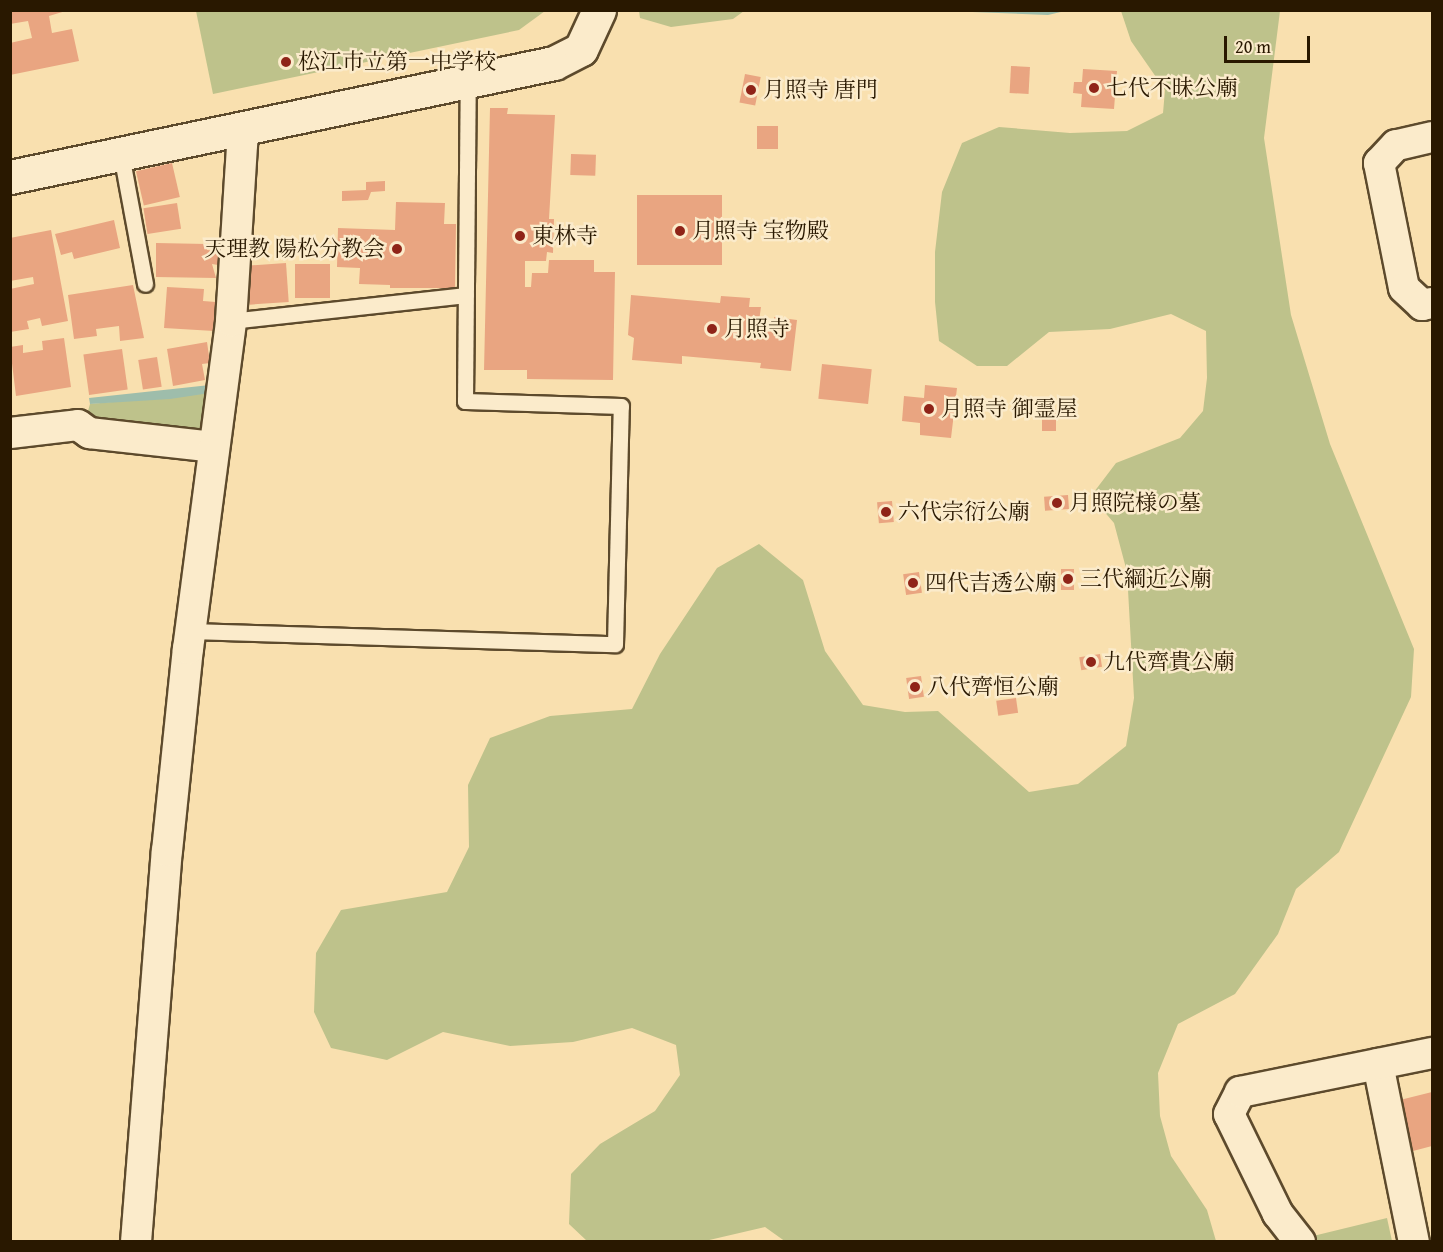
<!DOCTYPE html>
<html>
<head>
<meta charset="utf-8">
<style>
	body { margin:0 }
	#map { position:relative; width:1443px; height:1252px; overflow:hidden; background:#f9e0af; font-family:"Gentium Book Plus","Noto Serif JP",serif }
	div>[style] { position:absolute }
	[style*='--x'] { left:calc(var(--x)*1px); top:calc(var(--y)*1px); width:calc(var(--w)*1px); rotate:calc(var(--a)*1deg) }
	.green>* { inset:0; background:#bec28b }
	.water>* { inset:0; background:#9ebdab }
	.building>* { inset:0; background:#e9a581; transform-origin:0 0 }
	.roads { filter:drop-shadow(2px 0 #5d4a2c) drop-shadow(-2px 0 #5d4a2c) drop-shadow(0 2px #5d4a2c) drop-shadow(0 -2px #5d4a2c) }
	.lane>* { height:15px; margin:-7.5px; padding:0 7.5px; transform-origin:7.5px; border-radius:7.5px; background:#fbebcb }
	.street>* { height:30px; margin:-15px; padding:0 15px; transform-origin:15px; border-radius:15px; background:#fbebcb }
	.secondary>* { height:33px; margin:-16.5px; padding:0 16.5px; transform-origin:16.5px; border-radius:16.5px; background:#fbebcb }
	.dots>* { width:16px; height:16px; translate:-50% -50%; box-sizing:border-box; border:3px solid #fbebcb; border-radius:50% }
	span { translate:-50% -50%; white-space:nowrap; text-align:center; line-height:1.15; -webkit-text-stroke:5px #fbebcb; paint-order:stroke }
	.poi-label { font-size:22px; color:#291800 }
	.left { translate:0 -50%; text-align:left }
	.right { translate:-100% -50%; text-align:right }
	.frame { position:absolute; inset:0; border:12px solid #291800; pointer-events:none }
	.scale { position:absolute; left:1224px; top:36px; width:86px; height:27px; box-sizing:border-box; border:3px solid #291800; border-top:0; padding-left:8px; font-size:18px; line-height:21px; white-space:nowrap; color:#291800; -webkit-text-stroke:4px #fbebcb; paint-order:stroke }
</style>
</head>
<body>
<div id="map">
	<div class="green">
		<i style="clip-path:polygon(196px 11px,196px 10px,545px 11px,519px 30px,213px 94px)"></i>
		<i style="clip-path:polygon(639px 11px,639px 10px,744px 11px,733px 19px,671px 27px,640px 18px)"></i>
		<i style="clip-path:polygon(1121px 11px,1280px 11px,1264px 138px,1291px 315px,1330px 444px,1414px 649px,1411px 697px,1339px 852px,1296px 889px,1278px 934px,1235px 994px,1178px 1024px,1158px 1073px,1160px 1116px,1171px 1156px,1207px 1210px,1216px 1241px,786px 1242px,765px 1227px,705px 1241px,587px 1241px,569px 1224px,571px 1174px,600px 1144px,655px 1111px,680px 1075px,676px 1045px,632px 1028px,573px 1042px,510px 1046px,443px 1032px,387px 1060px,331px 1048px,314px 1012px,316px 953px,341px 910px,447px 892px,469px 847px,468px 785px,490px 738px,550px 716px,632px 709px,660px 654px,717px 568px,759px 544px,803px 580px,825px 651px,863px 705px,905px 712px,938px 711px,1029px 792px,1078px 784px,1126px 746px,1134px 698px,1127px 572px,1114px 523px,1096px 502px,1094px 492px,1116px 463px,1180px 438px,1203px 411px,1207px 378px,1206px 331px,1171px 314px,1110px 329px,1049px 332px,1007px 366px,977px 366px,939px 341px,935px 302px,935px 252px,942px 192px,962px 143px,999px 127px,1070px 133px,1127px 131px,1163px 113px,1165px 90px,1131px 41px)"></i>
		<i style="clip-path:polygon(210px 393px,205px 429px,186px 435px,98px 425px,88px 411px,90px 404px)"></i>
		<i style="clip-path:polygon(1387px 1218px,1392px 1241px,1313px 1241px,1309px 1237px)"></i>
	</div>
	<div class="water">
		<i style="clip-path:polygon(946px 11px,1065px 10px,1065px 11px,1048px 15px)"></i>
		<i style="clip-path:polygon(210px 385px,210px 393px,170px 399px,90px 404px,89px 398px)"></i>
	</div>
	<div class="building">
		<i style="clip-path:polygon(10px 10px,69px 10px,49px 16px,52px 33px,72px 29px,79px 61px,10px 75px,10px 43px,32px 38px,28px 21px,10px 24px)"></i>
		<i style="left:1011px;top:66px;width:19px;height:27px;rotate:3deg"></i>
		<i style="clip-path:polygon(1083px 69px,1117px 71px,1114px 109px,1081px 107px,1082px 94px,1073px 93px,1074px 82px,1082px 82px)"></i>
		<i style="left:745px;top:74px;width:16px;height:29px;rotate:11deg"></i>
		<i style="clip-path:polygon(490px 108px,508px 108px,507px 114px,555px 115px,549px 219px,554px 219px,553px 253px,547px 252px,546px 261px,525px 261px,525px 287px,531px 287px,532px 273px,548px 273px,549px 260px,594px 260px,594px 272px,615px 272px,613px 380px,527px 379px,527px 370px,484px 370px)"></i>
		<i style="left:778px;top:126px;width:23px;height:21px;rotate:90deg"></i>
		<i style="left:571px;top:154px;width:25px;height:21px;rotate:2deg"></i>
		<i style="left:172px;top:163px;width:35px;height:37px;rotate:77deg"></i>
		<i style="clip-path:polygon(385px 181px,385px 191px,371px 192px,368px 200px,342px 201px,342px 191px,366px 190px,366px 182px)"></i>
		<i style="left:722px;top:195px;width:70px;height:85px;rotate:90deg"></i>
		<i style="clip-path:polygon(396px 202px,445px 203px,444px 224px,456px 224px,455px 288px,390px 288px,390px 285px,359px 284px,360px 268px,337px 267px,338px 228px,395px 230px)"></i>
		<i style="left:177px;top:203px;width:26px;height:34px;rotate:81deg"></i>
		<i style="clip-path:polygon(114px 220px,120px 248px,74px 259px,72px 252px,61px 255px,55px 234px)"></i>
		<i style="clip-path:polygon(51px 230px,68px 321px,42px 326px,40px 318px,27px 321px,29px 329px,10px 332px,10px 289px,34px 284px,33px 277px,10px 281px,10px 238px)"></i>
		<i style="clip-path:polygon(156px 243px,207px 244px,207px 250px,218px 251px,218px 265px,212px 264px,216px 278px,156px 277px)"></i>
		<i style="left:286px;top:263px;width:39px;height:39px;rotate:86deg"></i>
		<i style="left:295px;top:264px;width:35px;height:34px"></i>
		<i style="clip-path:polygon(133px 285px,144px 338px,120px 341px,119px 326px,96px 329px,97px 336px,74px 339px,68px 295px)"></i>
		<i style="clip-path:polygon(167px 287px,204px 289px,203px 301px,216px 302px,214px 331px,164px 328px)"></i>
		<i style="clip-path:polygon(631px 295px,720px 303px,721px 296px,750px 298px,749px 307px,761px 307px,759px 321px,774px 323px,774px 317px,797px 320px,791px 371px,760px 368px,761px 363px,682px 356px,682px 364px,632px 360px,634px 338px,628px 335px)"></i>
		<i style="clip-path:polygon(64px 338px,71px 387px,16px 396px,10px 347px,23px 345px,23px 353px,43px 350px,42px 341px)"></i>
		<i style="clip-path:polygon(207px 342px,210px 363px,202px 364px,205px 380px,173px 386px,167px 349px)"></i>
		<i style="left:122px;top:349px;width:41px;height:39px;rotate:82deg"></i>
		<i style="left:157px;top:357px;width:30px;height:19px;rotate:81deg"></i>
		<i style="left:822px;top:364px;width:50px;height:35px;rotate:6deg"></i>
		<i style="clip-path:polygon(925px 385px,957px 388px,951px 438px,920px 435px,920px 423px,902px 421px,904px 396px,924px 398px)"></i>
		<i style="left:1042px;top:409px;width:14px;height:22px"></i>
		<i style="left:1068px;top:495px;width:14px;height:24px;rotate:86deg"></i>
		<i style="left:892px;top:501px;width:21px;height:15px;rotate:85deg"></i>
		<i style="left:1061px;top:569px;width:13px;height:21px"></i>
		<i style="left:919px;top:572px;width:21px;height:16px;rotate:82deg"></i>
		<i style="left:1100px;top:654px;width:13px;height:21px;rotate:81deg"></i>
		<i style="left:921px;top:676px;width:21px;height:15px;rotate:82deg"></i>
		<i style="left:1016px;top:698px;width:15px;height:20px;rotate:82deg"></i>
		<i style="clip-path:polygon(1432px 1092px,1432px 1146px,1413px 1151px,1400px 1100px)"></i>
	</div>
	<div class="roads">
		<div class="lane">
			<i style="--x:121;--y:154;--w:132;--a:79.5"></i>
			<i style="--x:231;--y:321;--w:236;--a:-6.3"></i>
			<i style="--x:190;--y:631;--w:425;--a:1.8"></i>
			<i style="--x:615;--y:644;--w:238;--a:-88.6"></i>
			<i style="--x:621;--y:406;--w:156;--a:-178.2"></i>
			<i style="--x:465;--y:401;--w:321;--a:-89.5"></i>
		</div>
		<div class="street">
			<i style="--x:1432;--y:137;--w:37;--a:167"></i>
			<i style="--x:1396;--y:145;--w:25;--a:133"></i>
			<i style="--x:1379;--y:163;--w:127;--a:78.7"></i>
			<i style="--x:1404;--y:288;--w:25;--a:43"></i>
			<i style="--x:1422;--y:305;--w:10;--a:-11"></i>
			<i style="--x:10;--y:433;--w:68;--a:-6.7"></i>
			<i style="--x:78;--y:425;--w:14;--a:36"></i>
			<i style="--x:89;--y:433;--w:125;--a:6.4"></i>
			<i style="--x:1378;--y:1064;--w:182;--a:78.6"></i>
			<i style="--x:136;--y:1242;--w:392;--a:-85.5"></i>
			<i style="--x:167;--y:851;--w:203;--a:-84.1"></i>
			<i style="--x:188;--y:649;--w:331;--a:-82.5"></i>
			<i style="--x:231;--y:321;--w:193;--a:-86.4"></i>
			<i style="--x:1300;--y:1242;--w:36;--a:-128"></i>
			<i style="--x:1278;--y:1214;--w:111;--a:-116.1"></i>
			<i style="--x:1229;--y:1114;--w:25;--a:-63"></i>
			<i style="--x:1240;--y:1092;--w:196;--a:-11.5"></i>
		</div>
		<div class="secondary">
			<i style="--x:10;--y:177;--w:556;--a:-11.84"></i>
			<i style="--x:554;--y:63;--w:30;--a:-27"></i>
			<i style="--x:581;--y:49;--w:43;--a:-65.2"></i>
		</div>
	</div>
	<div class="dots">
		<i style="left:286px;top:62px;background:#8f2418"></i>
		<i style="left:1094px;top:88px;background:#8f2418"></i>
		<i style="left:751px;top:90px;background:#8f2418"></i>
		<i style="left:680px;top:231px;background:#8f2418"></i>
		<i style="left:520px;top:236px;background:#8f2418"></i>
		<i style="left:397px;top:249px;background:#8f2418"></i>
		<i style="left:712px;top:329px;background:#8f2418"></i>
		<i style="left:929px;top:409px;background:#8f2418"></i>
		<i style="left:1057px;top:503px;background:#8f2418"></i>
		<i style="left:886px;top:512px;background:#8f2418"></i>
		<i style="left:1068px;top:579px;background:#8f2418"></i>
		<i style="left:913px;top:583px;background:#8f2418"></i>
		<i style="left:1091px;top:662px;background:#8f2418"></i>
		<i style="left:915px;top:687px;background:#8f2418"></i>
	</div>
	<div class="poi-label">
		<span class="left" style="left:298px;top:62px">松江市立第一中学校</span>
		<span class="left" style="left:1106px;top:88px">七代不昧公廟</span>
		<span class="left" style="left:763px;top:90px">月照寺 唐門</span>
		<span class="left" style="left:692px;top:231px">月照寺 宝物殿</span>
		<span class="left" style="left:532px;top:236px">東林寺</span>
		<span class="right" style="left:385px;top:249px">天理教 陽松分教会</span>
		<span class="left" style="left:724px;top:329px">月照寺</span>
		<span class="left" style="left:941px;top:409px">月照寺 御霊屋</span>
		<span class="left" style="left:1069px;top:503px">月照院様の墓</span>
		<span class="left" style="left:898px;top:512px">六代宗衍公廟</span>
		<span class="left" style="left:1080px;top:579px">三代綱近公廟</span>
		<span class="left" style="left:925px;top:583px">四代吉透公廟</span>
		<span class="left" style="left:1103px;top:662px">九代齊貴公廟</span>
		<span class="left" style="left:927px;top:687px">八代齊恒公廟</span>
	</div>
	<div class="frame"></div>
	<div class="scale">20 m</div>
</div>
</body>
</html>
